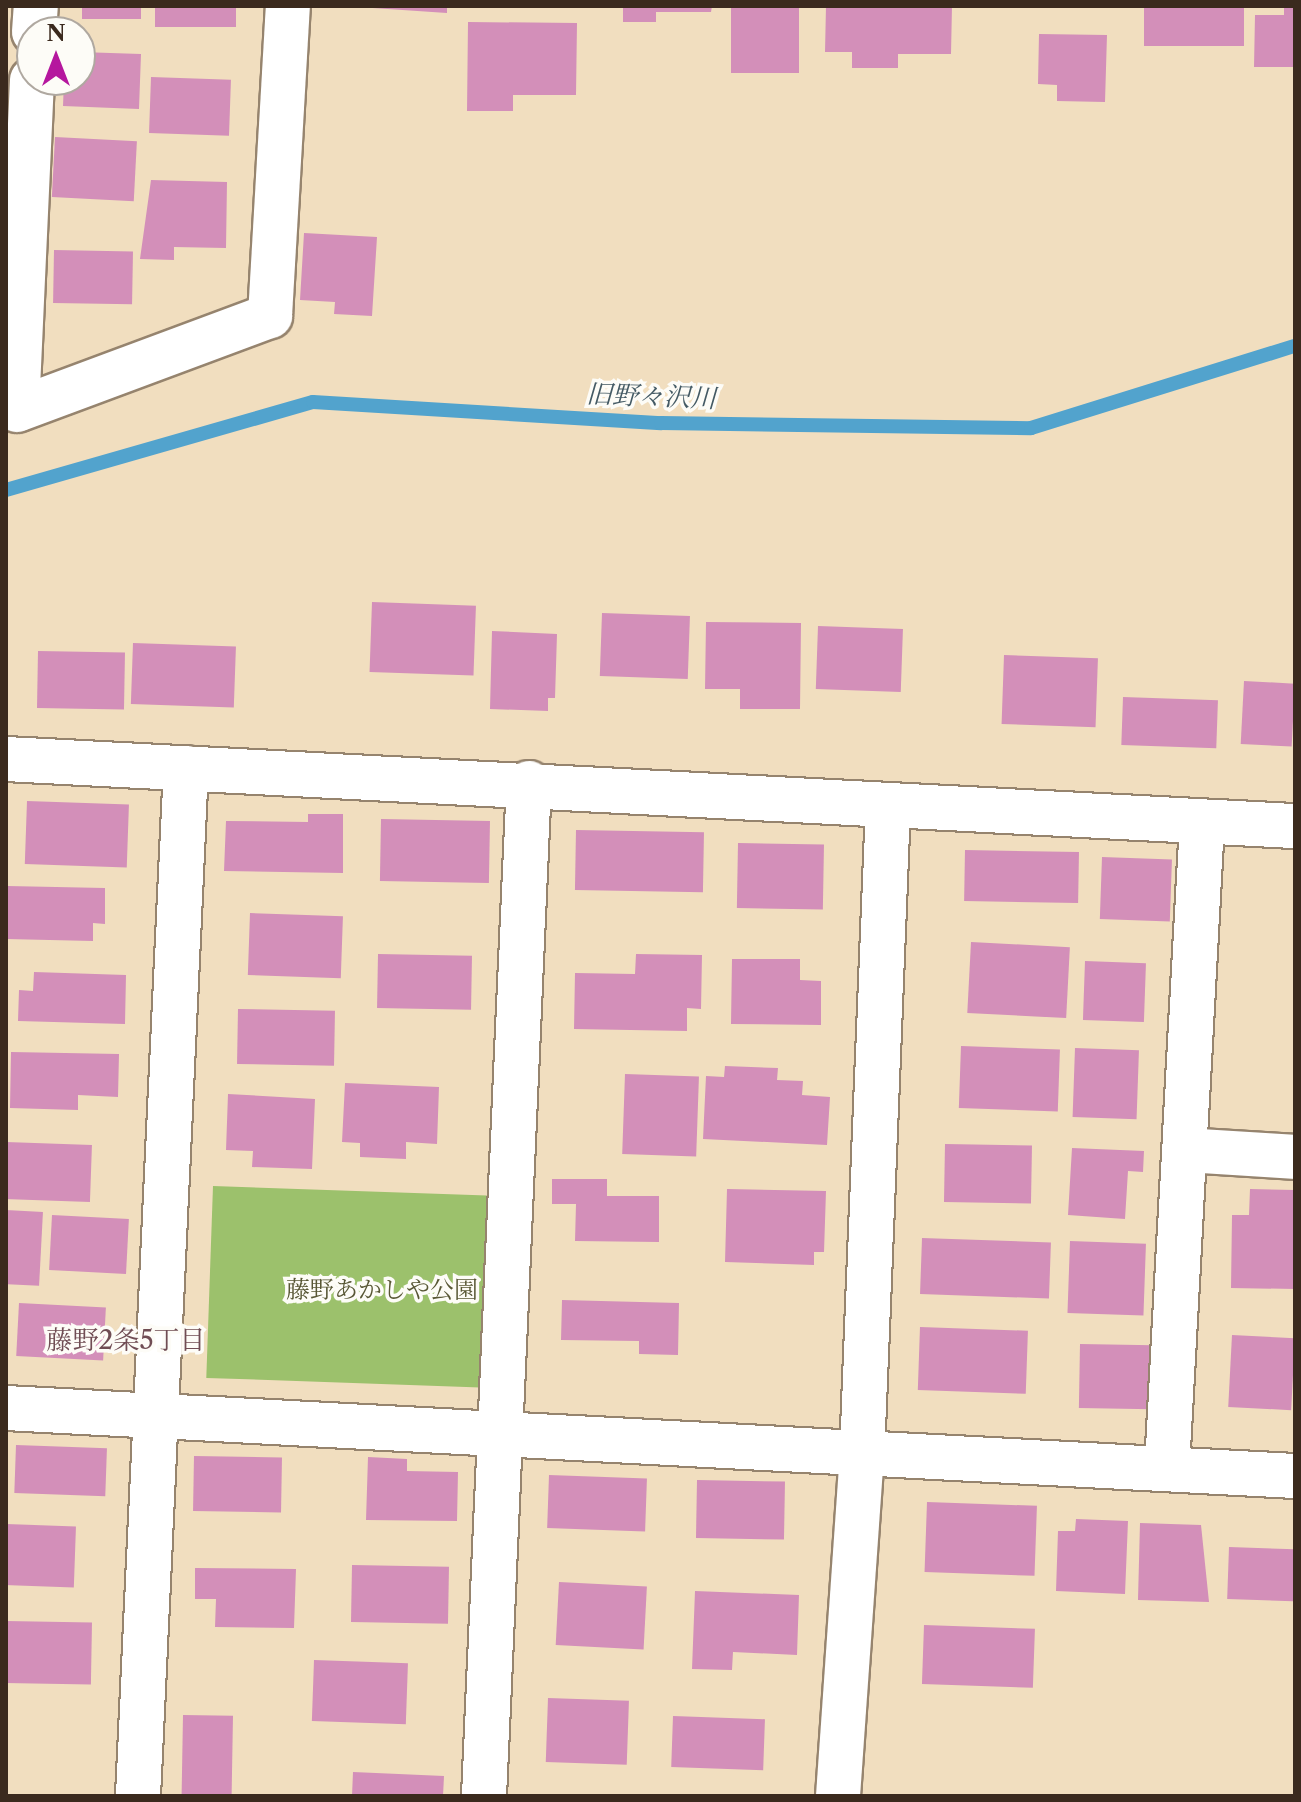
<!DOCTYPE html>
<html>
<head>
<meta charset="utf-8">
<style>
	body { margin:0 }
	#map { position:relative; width:1301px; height:1802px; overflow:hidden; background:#f1debf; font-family:"Libre Caslon Text","Noto Serif JP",serif }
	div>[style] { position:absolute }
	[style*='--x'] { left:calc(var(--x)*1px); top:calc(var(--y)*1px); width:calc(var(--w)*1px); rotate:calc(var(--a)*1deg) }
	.green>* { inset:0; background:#9cc16c; transform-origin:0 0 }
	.stream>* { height:14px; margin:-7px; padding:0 7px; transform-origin:7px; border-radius:7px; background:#52a3cd }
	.building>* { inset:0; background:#d38fb9; transform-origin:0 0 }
	.roads { filter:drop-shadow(2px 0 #96846e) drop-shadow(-2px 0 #96846e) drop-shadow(0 2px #96846e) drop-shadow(0 -2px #96846e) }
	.street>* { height:44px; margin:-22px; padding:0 22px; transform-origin:22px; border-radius:22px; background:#fff }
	span { translate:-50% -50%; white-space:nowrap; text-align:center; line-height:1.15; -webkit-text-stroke:7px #fdfcf7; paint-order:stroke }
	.park-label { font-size:24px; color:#585735 }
	.water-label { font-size:26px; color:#445a64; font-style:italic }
	.neighbourhood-label { font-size:26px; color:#704d54 }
	.frame { position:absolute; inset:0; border:8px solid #3b2a1e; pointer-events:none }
	.north { position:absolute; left:16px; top:16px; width:80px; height:80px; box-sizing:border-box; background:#fdfcf7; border:2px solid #afa8a0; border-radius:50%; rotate:0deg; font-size:22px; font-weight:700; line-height:32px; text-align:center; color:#3b2a1e }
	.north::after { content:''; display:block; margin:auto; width:28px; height:36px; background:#b5179e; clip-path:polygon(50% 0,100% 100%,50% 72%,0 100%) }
</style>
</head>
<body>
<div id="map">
	<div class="green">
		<i style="left:213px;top:1186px;width:274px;height:192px;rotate:2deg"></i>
	</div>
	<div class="stream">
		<i style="--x:6;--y:490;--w:319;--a:-16"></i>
		<i style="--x:313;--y:402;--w:349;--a:3.5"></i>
		<i style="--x:661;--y:423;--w:370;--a:0.8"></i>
		<i style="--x:1031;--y:428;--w:276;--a:-17.3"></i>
	</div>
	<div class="building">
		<i style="left:82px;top:6px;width:59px;height:13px"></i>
		<i style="left:155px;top:6px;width:81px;height:21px"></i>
		<i style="clip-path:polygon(343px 6px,447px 6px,447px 13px)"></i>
		<i style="clip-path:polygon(623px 6px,712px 6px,711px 12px,656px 12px,656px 22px,623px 22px)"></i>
		<i style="left:731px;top:6px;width:68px;height:67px"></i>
		<i style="clip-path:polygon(826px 6px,952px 6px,951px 54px,898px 54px,898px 68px,852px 68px,852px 52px,825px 52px)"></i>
		<i style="left:1144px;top:6px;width:100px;height:40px"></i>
		<i style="clip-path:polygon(1284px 6px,1295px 6px,1295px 67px,1254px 67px,1255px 15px,1284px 15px)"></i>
		<i style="clip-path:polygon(468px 22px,577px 23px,576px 95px,513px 95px,513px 111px,467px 111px)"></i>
		<i style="clip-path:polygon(1039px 34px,1107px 35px,1105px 102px,1057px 101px,1057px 85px,1038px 84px)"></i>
		<i style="clip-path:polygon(80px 52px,141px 54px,139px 109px,63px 106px,64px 80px,80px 80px)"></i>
		<i style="left:151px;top:77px;width:80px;height:56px;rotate:2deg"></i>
		<i style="left:55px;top:137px;width:82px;height:60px;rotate:3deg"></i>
		<i style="clip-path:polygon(151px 180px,227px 182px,226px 248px,174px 247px,174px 260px,140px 259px)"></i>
		<i style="clip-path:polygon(304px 233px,377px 237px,372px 316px,334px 314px,335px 302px,300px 300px)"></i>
		<i style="left:54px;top:250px;width:79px;height:53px;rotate:1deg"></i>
		<i style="left:372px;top:602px;width:104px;height:70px;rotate:2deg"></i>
		<i style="left:602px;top:613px;width:88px;height:63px;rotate:2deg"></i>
		<i style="clip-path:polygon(706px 622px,801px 623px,800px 709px,740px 709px,740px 689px,705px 689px)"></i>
		<i style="left:818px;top:626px;width:85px;height:63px;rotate:2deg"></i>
		<i style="clip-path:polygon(492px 631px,557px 634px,555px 698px,548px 698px,548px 711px,490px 709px)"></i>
		<i style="left:133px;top:643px;width:103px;height:61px;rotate:2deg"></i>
		<i style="left:38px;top:651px;width:87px;height:57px;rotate:1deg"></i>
		<i style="left:1004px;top:655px;width:94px;height:69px;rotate:2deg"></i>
		<i style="left:1244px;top:681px;width:51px;height:63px;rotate:3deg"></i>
		<i style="left:1123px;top:697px;width:95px;height:48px;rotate:2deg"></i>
		<i style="left:27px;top:801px;width:102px;height:63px;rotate:2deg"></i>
		<i style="clip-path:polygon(308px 814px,343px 814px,343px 873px,224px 871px,226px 821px,308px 822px)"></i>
		<i style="left:381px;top:819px;width:109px;height:62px;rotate:1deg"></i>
		<i style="left:576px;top:830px;width:128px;height:60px;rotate:1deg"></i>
		<i style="left:738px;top:843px;width:86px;height:65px;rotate:1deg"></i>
		<i style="left:965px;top:850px;width:114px;height:51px;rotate:1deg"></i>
		<i style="left:1102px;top:857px;width:70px;height:62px;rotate:2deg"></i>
		<i style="clip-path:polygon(7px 886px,105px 888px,105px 924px,93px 923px,93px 941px,6px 939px)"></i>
		<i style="left:250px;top:913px;width:93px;height:62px;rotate:2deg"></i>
		<i style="left:971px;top:942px;width:99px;height:71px;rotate:3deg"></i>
		<i style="left:378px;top:954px;width:94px;height:54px;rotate:1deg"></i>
		<i style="clip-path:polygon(636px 954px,702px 955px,701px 1009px,687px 1008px,687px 1031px,574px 1029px,575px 973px,635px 974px)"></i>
		<i style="clip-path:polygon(732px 959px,800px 959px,800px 980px,821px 981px,821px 1025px,731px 1024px)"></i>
		<i style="left:1085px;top:961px;width:61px;height:59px;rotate:2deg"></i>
		<i style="clip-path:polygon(34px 972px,126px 975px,125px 1024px,18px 1021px,19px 990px,33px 991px)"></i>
		<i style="left:238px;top:1009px;width:97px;height:55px;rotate:1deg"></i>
		<i style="left:961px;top:1046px;width:99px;height:62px;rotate:2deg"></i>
		<i style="left:1075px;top:1048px;width:64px;height:69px;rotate:2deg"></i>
		<i style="clip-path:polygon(11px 1052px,119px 1054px,118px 1097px,78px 1095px,78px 1110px,10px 1108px)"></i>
		<i style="clip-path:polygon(725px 1066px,778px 1068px,777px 1080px,803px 1081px,802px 1095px,830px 1097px,827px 1145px,703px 1139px,706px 1076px,724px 1077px)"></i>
		<i style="left:625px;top:1074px;width:74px;height:80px;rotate:2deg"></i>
		<i style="clip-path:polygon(345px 1083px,439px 1087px,437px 1144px,406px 1142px,406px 1159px,360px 1157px,360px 1143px,342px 1142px)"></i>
		<i style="clip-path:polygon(228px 1094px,315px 1099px,312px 1169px,252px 1167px,253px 1151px,226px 1150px)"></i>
		<i style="left:6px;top:1142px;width:86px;height:57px;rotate:2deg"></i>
		<i style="left:945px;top:1144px;width:87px;height:58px;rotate:1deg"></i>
		<i style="clip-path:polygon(1072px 1148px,1144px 1151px,1143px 1172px,1128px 1171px,1125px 1219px,1068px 1215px)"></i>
		<i style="clip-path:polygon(552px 1179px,607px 1179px,607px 1196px,659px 1196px,659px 1242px,575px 1241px,576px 1204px,552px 1204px)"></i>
		<i style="clip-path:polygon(727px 1189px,826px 1191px,824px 1252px,814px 1252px,814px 1265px,725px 1262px)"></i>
		<i style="clip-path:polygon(1250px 1189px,1295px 1190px,1295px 1289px,1231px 1288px,1232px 1215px,1249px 1215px)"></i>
		<i style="left:6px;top:1210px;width:37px;height:74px;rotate:3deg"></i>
		<i style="left:52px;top:1215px;width:77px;height:55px;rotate:3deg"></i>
		<i style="left:922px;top:1238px;width:129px;height:56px;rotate:2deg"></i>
		<i style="left:1070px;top:1241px;width:76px;height:72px;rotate:2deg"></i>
		<i style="clip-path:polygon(562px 1300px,679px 1303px,678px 1355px,639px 1354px,639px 1341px,561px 1340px)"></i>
		<i style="left:19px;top:1303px;width:87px;height:53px;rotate:3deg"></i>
		<i style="left:920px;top:1327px;width:108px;height:63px;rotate:2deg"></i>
		<i style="left:1232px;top:1335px;width:63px;height:72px;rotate:3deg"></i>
		<i style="left:1080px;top:1344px;width:73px;height:64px;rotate:1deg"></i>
		<i style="left:16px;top:1445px;width:91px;height:48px;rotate:2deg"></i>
		<i style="left:194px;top:1456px;width:88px;height:55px;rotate:1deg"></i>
		<i style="clip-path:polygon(368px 1457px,407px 1459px,407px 1471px,458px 1472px,457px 1521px,366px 1520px)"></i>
		<i style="left:549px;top:1475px;width:98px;height:53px;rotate:2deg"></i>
		<i style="left:697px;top:1480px;width:88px;height:58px;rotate:1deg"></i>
		<i style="left:927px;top:1502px;width:110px;height:70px;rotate:2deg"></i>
		<i style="clip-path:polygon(1076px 1519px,1128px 1521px,1125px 1594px,1056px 1591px,1058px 1531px,1075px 1531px)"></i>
		<i style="clip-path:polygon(1140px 1523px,1201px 1525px,1209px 1602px,1138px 1600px)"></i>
		<i style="left:6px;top:1524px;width:70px;height:61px;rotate:2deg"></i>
		<i style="left:1229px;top:1547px;width:66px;height:52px;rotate:2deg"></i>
		<i style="left:352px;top:1565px;width:97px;height:57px;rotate:1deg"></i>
		<i style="clip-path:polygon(195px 1568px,296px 1569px,294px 1628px,215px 1627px,216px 1599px,195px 1599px)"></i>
		<i style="left:559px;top:1582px;width:88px;height:63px;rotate:3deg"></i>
		<i style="clip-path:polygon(695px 1591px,799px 1595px,797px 1655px,733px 1652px,732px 1670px,692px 1669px)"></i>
		<i style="left:6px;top:1621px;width:86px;height:62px;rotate:1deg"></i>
		<i style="left:924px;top:1625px;width:111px;height:59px;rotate:2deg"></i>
		<i style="left:314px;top:1660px;width:94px;height:61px;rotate:2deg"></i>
		<i style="left:548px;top:1698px;width:81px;height:64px;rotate:2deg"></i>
		<i style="left:183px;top:1715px;width:50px;height:81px;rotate:1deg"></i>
		<i style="left:673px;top:1716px;width:92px;height:51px;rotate:2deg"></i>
		<i style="clip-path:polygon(353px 1772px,444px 1776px,443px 1796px,352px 1796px)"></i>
	</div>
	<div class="roads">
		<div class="street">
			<i style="--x:34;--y:32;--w:26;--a:-86"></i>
			<i style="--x:32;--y:80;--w:330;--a:92.6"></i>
			<i style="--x:17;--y:410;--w:270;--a:-20.4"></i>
			<i style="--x:270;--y:316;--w:311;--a:-86.7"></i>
			<i style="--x:6;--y:759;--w:1291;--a:2.98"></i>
			<i style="--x:1185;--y:1150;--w:110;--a:3.6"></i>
			<i style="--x:6;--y:1408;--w:1291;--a:3.02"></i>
			<i style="--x:1167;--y:1467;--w:646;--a:-86.89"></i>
			<i style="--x:138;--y:1796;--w:1029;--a:-87.33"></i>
			<i style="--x:484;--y:1796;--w:1014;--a:-87.46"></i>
			<i style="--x:838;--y:1796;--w:343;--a:-86"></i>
			<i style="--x:862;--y:1454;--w:649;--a:-87.7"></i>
		</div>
	</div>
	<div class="park-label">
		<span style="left:382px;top:1290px">藤野あかしや公園</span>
	</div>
	<div class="water-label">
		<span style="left:651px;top:397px;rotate:2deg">旧野々沢川</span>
	</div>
	<div class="neighbourhood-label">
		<span style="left:126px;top:1341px">藤野2条5丁目</span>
	</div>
	<div class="frame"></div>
	<div class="north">N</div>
</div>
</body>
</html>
